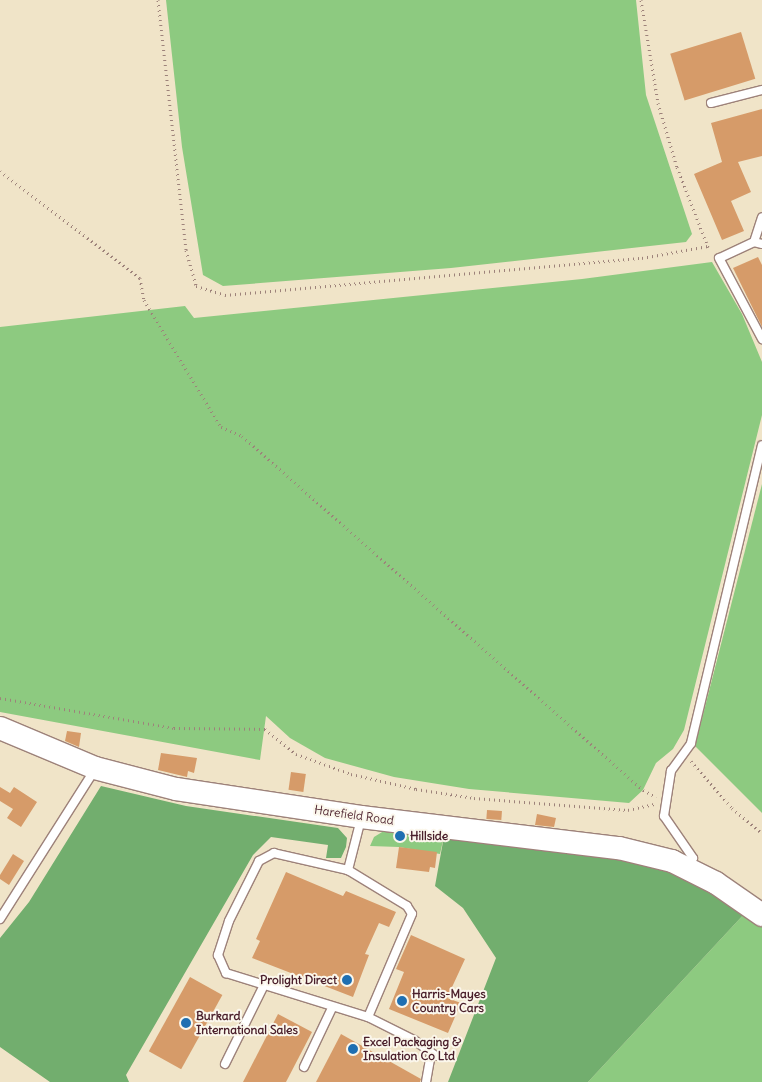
<!DOCTYPE html>
<html>
<head>
<meta charset="utf-8">
<style>
	body { margin:0 }
	#map { position:relative; width:762px; height:1082px; overflow:hidden; background:#f0e4c8; font-family:Delius,sans-serif }
	div>[style] { position:absolute }
	[style*='--x'] { left:calc(var(--x)*1px); top:calc(var(--y)*1px); width:calc(var(--w)*1px); rotate:calc(var(--a)*1deg) }
	.green>* { inset:0; background:#8dca80 }
	.forest>* { inset:0; background:#72ae6e }
	.building>* { inset:0; background:#d69b69; transform-origin:0 0 }
	.path>* { height:3px; margin-top:-1.5px; transform-origin:0; background:repeating-linear-gradient(90deg,#9d827a 0 1px,transparent 0 5px) }
	.roads { filter:drop-shadow(1px 0 #9d827a) drop-shadow(-1px 0 #9d827a) drop-shadow(0 1px #9d827a) drop-shadow(0 -1px #9d827a) }
	.lane>* { height:8px; margin:-4px; padding:0 4px; transform-origin:4px; border-radius:4px; background:#fff }
	.secondary>* { height:22px; margin:-11px; padding:0 11px; transform-origin:11px; border-radius:11px; background:#fff }
	.dots>* { width:14px; height:14px; translate:-50% -50%; box-sizing:border-box; border:2px solid #fbf7ec; border-radius:50% }
	span { translate:-50% -50%; white-space:nowrap; text-align:center; line-height:1.15; -webkit-text-stroke:4px #fbf7ec; paint-order:stroke }
	.street-label { font-size:12px; color:#4a1f2b }
	.poi-label { font-size:12px; color:#4a1f2b; font-weight:700 }
	.left { translate:0 -50%; text-align:left }
	.right { translate:-100% -50%; text-align:right }
</style>
</head>
<body>
<div id="map">
	<div class="green">
		<i style="clip-path:polygon(166px 0,636px 0,646px 95px,692px 234px,686px 242px,451px 268px,223px 286px,203px 275px,182px 147px)"></i>
		<i style="clip-path:polygon(712px 262px,742px 314px,762px 362px,762px 415px,684px 730px,673px 749px,656px 763px,643px 790px,629px 803px,469px 789px,394px 777px,325px 758px,290px 738px,266px 716px,260px 760px,0 712px,0 327px,185px 306px,194px 318px,582px 279px)"></i>
		<i style="clip-path:polygon(762px 484px,762px 813px,695px 746px)"></i>
		<i style="clip-path:polygon(387px 829px,444px 836px,440px 854px,399px 847px,370px 846px,374px 837px)"></i>
		<i style="clip-path:polygon(746px 912px,762px 924px,762px 1082px,588px 1082px)"></i>
	</div>
	<div class="forest">
		<i style="clip-path:polygon(101px 786px,186px 806px,338px 828px,347px 838px,346px 847px,341px 858px,326px 858px,328px 845px,271px 837px,253px 855px,126px 1075px,129px 1082px,50px 1082px,0 1047px,0 938px,29px 902px)"></i>
		<i style="clip-path:polygon(444px 836px,631px 859px,672px 870px,746px 912px,588px 1082px,448px 1082px,496px 958px,463px 908px,435px 886px)"></i>
	</div>
	<div class="building">
		<i style="left:741px;top:32px;width:49px;height:74px;rotate:73deg"></i>
		<i style="clip-path:polygon(762px 109px,762px 156px,738px 162px,751px 192px,731px 201px,744px 231px,722px 240px,694px 174px,722px 162px,711px 123px)"></i>
		<i style="clip-path:polygon(758px 257px,762px 265px,762px 327px,733px 268px)"></i>
		<i style="clip-path:polygon(67px 731px,81px 733px,79px 747px,65px 741px)"></i>
		<i style="clip-path:polygon(161px 753px,197px 758px,194px 773px,188px 771px,187px 777px,158px 770px)"></i>
		<i style="left:291px;top:772px;width:15px;height:18px;rotate:8deg"></i>
		<i style="clip-path:polygon(0 787px,10px 793px,14px 787px,37px 802px,21px 827px,7px 818px,13px 809px,0 801px)"></i>
		<i style="left:487px;top:810px;width:15px;height:9px;rotate:4deg"></i>
		<i style="clip-path:polygon(537px 814px,556px 818px,554px 827px,535px 825px)"></i>
		<i style="clip-path:polygon(399px 847px,437px 852px,435px 868px,430px 867px,429px 872px,396px 868px)"></i>
		<i style="clip-path:polygon(13px 854px,24px 861px,9px 885px,0 879px,0 875px)"></i>
		<i style="clip-path:polygon(286px 872px,343px 896px,346px 891px,396px 912px,389px 927px,379px 923px,365px 954px,369px 955px,353px 997px,252px 958px,260px 941px,256px 939px)"></i>
		<i style="clip-path:polygon(411px 935px,465px 959px,447px 998px,461px 1003px,448px 1033px,389px 1009px,404px 972px,396px 969px)"></i>
		<i style="left:190px;top:977px;width:37px;height:85px;rotate:29deg"></i>
		<i style="clip-path:polygon(278px 1014px,312px 1032px,286px 1082px,243px 1082px)"></i>
		<i style="clip-path:polygon(341px 1034px,421px 1079px,420px 1082px,316px 1082px)"></i>
	</div>
	<div class="path">
		<i style="--x:158;--y:0;--w:252;--a:83.6"></i>
		<i style="--x:186;--y:250;--w:37;--a:74"></i>
		<i style="--x:196;--y:286;--w:30;--a:17"></i>
		<i style="--x:225;--y:295;--w:419;--a:-5.1"></i>
		<i style="--x:642;--y:258;--w:67;--a:-10.3"></i>
		<i style="--x:641;--y:0;--w:104;--a:80.6"></i>
		<i style="--x:658;--y:103;--w:67;--a:73.5"></i>
		<i style="--x:677;--y:167;--w:86;--a:68.8"></i>
		<i style="--x:0;--y:171;--w:176;--a:37.4"></i>
		<i style="--x:140;--y:278;--w:22;--a:80"></i>
		<i style="--x:144;--y:300;--w:149;--a:58.8"></i>
		<i style="--x:221;--y:427;--w:23;--a:23"></i>
		<i style="--x:242;--y:436;--w:535;--a:41.44"></i>
		<i style="--x:643;--y:790;--w:15;--a:28"></i>
		<i style="--x:0;--y:698;--w:177;--a:9.8"></i>
		<i style="--x:174;--y:728;--w:91;--a:0.6"></i>
		<i style="--x:265;--y:729;--w:40;--a:39"></i>
		<i style="--x:296;--y:754;--w:59;--a:20"></i>
		<i style="--x:351;--y:774;--w:67;--a:13"></i>
		<i style="--x:416;--y:789;--w:59;--a:8.8"></i>
		<i style="--x:474;--y:798;--w:154;--a:4.5"></i>
		<i style="--x:628;--y:810;--w:28;--a:-13"></i>
		<i style="--x:691;--y:761;--w:62;--a:48.9"></i>
		<i style="--x:732;--y:808;--w:39;--a:40"></i>
	</div>
	<div class="roads">
		<div class="lane">
			<i style="--x:711;--y:103;--w:53;--a:-14.3"></i>
			<i style="--x:754;--y:242;--w:26;--a:-72"></i>
			<i style="--x:762;--y:244;--w:8;--a:-166"></i>
			<i style="--x:754;--y:242;--w:38;--a:155"></i>
			<i style="--x:719;--y:258;--w:92;--a:62"></i>
			<i style="--x:361;--y:819;--w:53;--a:104.3"></i>
			<i style="--x:348;--y:870;--w:76;--a:-167.1"></i>
			<i style="--x:274;--y:853;--w:17;--a:152"></i>
			<i style="--x:259;--y:861;--w:67;--a:116.6"></i>
			<i style="--x:229;--y:921;--w:36;--a:108"></i>
			<i style="--x:218;--y:955;--w:20;--a:66"></i>
			<i style="--x:226;--y:973;--w:149;--a:17.2"></i>
			<i style="--x:368;--y:1017;--w:51;--a:26.6"></i>
			<i style="--x:414;--y:1040;--w:27;--a:36"></i>
			<i style="--x:688;--y:868;--w:11;--a:-63"></i>
			<i style="--x:693;--y:858;--w:51;--a:-124.6"></i>
			<i style="--x:664;--y:816;--w:46;--a:-81.2"></i>
			<i style="--x:671;--y:771;--w:34;--a:-54"></i>
			<i style="--x:691;--y:743;--w:306;--a:-76.6"></i>
			<i style="--x:348;--y:870;--w:69;--a:31.4"></i>
			<i style="--x:407;--y:906;--w:9;--a:58"></i>
			<i style="--x:412;--y:914;--w:112;--a:113.1"></i>
			<i style="--x:0;--y:919;--w:175;--a:-57.6"></i>
			<i style="--x:225;--y:1064;--w:88;--a:-63.7"></i>
			<i style="--x:304;--y:1067;--w:65;--a:-64.6"></i>
			<i style="--x:426;--y:1082;--w:28;--a:-80"></i>
		</div>
		<div class="secondary">
			<i style="--x:0;--y:728;--w:103;--a:22.8"></i>
			<i style="--x:95;--y:768;--w:84;--a:14.5"></i>
			<i style="--x:176;--y:789;--w:187;--a:8.6"></i>
			<i style="--x:361;--y:817;--w:260;--a:6.9"></i>
			<i style="--x:619;--y:848;--w:55;--a:13.8"></i>
			<i style="--x:672;--y:861;--w:49;--a:26.6"></i>
			<i style="--x:716;--y:883;--w:56;--a:34.8"></i>
		</div>
	</div>
	<div class="dots">
		<i style="left:400px;top:836px;background:#1f6fb2"></i>
		<i style="left:347px;top:980px;background:#1f6fb2"></i>
		<i style="left:402px;top:1001px;background:#1f6fb2"></i>
		<i style="left:186px;top:1023px;background:#1f6fb2"></i>
		<i style="left:353px;top:1049px;background:#1f6fb2"></i>
	</div>
	<div class="street-label">
		<span style="left:354px;top:815px;rotate:8deg">Harefield Road</span>
	</div>
	<div class="poi-label">
		<span class="left" style="left:410px;top:836px">Hillside</span>
		<span class="right" style="left:337px;top:980px">Prolight Direct</span>
		<span class="left" style="left:412px;top:1001px">Harris-Mayes<br>Country Cars</span>
		<span class="left" style="left:196px;top:1023px">Burkard<br>International Sales</span>
		<span class="left" style="left:363px;top:1049px">Excel Packaging &amp;<br>Insulation Co Ltd</span>
	</div>
</div>
</body>
</html>
